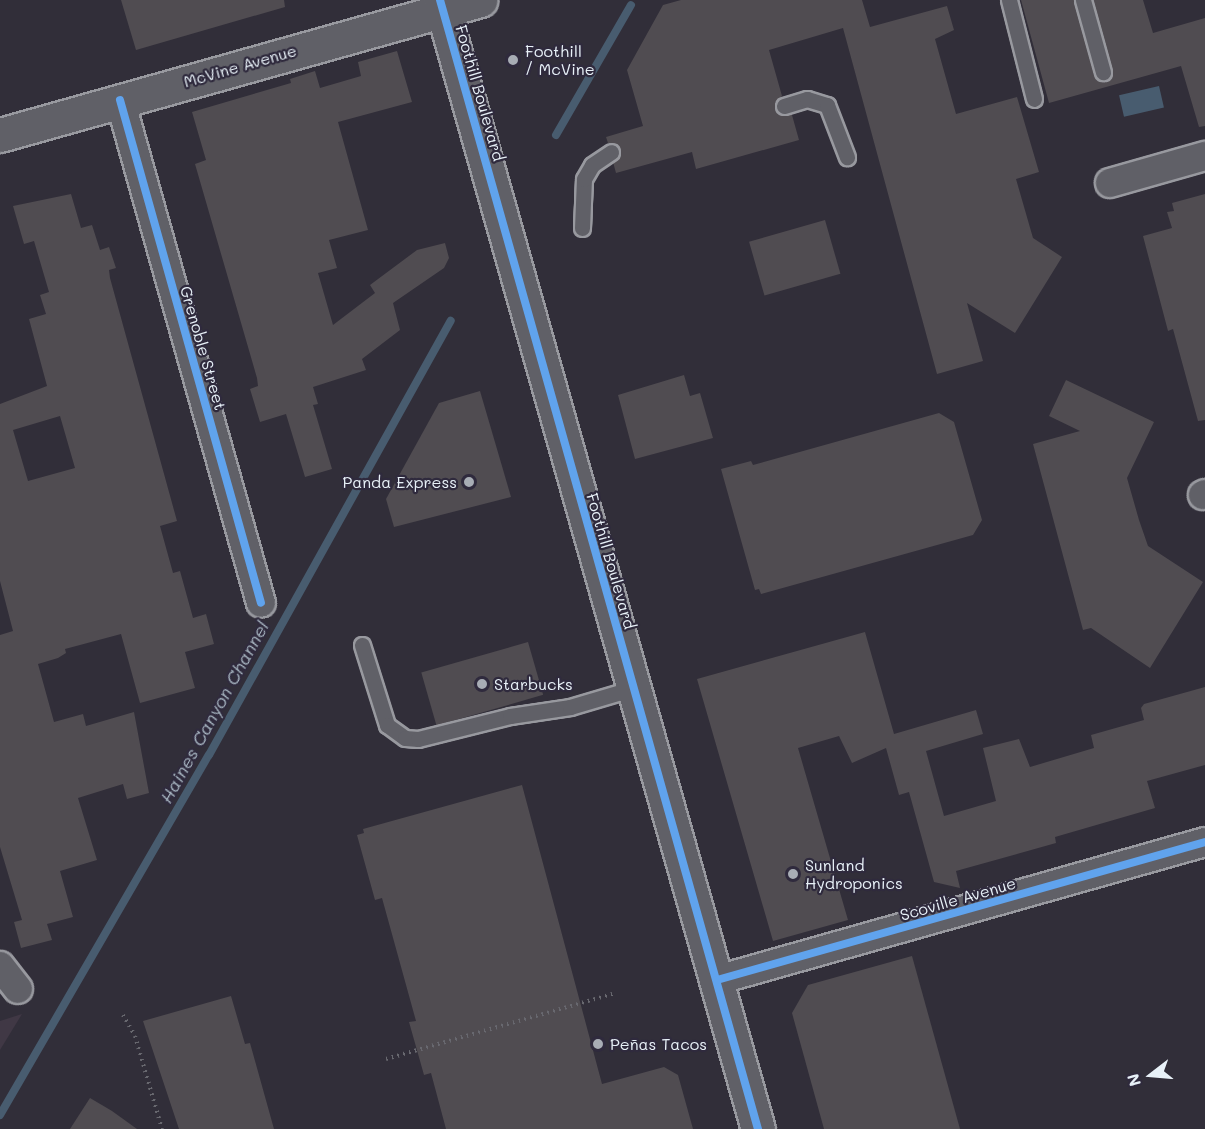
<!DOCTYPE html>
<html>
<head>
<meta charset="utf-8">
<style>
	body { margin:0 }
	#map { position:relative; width:1205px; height:1129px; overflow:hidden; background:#312e39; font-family:Mali,sans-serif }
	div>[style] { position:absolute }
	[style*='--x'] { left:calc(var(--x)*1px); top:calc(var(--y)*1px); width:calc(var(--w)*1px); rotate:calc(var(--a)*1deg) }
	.built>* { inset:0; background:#403845 }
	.water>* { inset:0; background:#485c6f; transform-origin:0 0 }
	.stream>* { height:8px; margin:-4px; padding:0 4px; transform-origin:4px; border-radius:4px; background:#485c6f }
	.building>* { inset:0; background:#504c51; transform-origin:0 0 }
	.path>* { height:4px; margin-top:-2px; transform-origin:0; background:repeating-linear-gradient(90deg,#68686f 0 1.5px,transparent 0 6px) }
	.roads { filter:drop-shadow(2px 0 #98999f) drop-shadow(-2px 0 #98999f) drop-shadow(0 2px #98999f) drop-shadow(0 -2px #98999f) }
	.service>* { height:15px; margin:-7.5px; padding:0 7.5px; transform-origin:7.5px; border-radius:7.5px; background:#606067 }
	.minor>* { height:28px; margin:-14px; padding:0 14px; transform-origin:14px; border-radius:14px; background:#606067 }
	.tertiary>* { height:33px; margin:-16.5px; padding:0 16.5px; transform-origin:16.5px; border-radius:16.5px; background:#606067 }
	.primary>* { height:33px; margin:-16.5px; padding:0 16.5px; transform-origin:16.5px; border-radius:16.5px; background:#606067 }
	.cycleway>* { height:8px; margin:-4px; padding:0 4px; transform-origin:4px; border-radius:4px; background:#60a3ed }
	.dots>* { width:16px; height:16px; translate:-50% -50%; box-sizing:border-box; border:3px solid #2f2a3d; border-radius:50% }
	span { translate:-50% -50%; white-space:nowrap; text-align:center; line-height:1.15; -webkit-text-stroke:4.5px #2f2a3d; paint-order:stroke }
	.poi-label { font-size:16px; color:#e8f1f8 }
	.left { translate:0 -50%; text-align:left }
	.right { translate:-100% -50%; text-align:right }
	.street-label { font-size:16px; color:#e8f1f8 }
	.water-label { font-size:18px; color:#a9b7c3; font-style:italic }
	.north { position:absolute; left:1121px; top:1045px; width:60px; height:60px; -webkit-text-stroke:4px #2f2a3d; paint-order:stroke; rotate:254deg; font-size:16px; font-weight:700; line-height:24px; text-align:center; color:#e8f1f8 }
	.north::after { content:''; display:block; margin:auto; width:21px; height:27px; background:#e8f1f8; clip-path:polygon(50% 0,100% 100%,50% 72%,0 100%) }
</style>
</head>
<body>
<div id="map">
	<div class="built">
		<i style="clip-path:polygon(22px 1014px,0 1050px,0 1021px)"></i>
	</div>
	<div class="water">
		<i style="left:1159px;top:86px;width:22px;height:41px;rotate:77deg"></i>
	</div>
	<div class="stream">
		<i style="--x:556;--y:135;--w:150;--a:-60"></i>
		<i style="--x:0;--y:1115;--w:416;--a:-59.9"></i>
		<i style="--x:209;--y:755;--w:497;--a:-60.9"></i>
	</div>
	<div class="building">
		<i style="clip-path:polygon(121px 0,284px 0,285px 7px,136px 50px)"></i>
		<i style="clip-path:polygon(681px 0,862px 0,870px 27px,947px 6px,954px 30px,935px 39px,956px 114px,1017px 97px,1039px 172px,1016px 179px,1033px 238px,1062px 257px,1015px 333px,967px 303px,983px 361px,937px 374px,843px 28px,769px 50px,782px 96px,775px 103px,775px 109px,781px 115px,792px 115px,799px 140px,696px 169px,692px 152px,616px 173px,613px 162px,621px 151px,616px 144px,608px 143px,606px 137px,643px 126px,627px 70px,663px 5px)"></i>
		<i style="clip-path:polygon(1021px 0,1074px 0,1094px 75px,1101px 82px,1110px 78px,1112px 70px,1093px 0,1143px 0,1153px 33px,1205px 18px,1205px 126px,1199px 127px,1181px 66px,1049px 103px)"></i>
		<i style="clip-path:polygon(397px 51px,412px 102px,338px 122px,368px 230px,329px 240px,337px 268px,318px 273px,333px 325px,375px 293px,370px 285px,417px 250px,445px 243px,449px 258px,444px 268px,393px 303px,400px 330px,362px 359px,366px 370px,313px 387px,318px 404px,313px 405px,332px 469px,305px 477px,286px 414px,260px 422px,250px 389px,258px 386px,257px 378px,195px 164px,206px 160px,192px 112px,291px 83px,290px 79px,315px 71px,320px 88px,361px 76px,358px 62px)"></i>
		<i style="clip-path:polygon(evenodd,71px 194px,81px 228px,92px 225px,100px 250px,109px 247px,116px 268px,109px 270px,110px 278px,177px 521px,160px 526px,173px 573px,180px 571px,193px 618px,206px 614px,214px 644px,185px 652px,195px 688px,140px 703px,121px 634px,65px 649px,66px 653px,58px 658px,38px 664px,54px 722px,83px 714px,86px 726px,134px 712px,149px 793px,127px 799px,123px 784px,78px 798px,97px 860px,60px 871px,73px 917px,47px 924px,52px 940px,21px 948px,14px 922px,22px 920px,0 847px,0 635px,13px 631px,0 581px,0 404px,47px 386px,29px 319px,46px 314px,40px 295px,49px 292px,34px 241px,24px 244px,13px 206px,71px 194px,60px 416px,75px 468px,28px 481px,13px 430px,60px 416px)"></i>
		<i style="clip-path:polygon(1205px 194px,1205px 420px,1198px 421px,1173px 329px,1168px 331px,1143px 236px,1172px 228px,1167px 212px,1174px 211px,1172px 203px)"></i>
		<i style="left:825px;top:220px;width:56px;height:79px;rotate:74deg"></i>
		<i style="clip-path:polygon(684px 375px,690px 396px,700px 393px,713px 438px,635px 459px,618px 395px)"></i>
		<i style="clip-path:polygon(1066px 380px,1154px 422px,1127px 478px,1139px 520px,1148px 546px,1203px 582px,1150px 668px,1091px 628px,1083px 630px,1033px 444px,1080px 431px,1049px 416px)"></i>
		<i style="clip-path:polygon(480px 391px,511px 497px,394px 527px,386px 499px,439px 403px)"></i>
		<i style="clip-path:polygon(939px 413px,954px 422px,982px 520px,973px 535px,761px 594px,759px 589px,755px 590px,721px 469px,751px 461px,753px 465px)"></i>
		<i style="clip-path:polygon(865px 632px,894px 734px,976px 710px,983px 734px,926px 751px,944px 816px,996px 801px,983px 748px,1019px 739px,1030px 767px,1094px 748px,1091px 735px,1144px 720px,1141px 708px,1144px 704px,1205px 687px,1205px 765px,1147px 781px,1155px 808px,1055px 837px,1056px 843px,956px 871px,960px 888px,934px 882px,909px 792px,899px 795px,886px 748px,852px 763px,839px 736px,798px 748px,848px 920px,773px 941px,697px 679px)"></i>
		<i style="left:528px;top:642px;width:55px;height:111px;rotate:74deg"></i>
		<i style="clip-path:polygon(522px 785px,602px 1084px,664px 1067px,678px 1075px,693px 1129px,446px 1129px,431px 1073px,424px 1075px,409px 1022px,416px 1021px,382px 898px,375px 900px,357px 835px,364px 833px,363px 829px)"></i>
		<i style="clip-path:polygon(912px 956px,960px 1129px,824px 1129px,792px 1013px,808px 985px)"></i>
		<i style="clip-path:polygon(231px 996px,245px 1044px,250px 1043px,274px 1129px,179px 1129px,143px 1021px)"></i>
		<i style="clip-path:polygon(90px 1098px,112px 1111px,137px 1129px,70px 1129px)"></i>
	</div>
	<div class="path">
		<i style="--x:123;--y:1015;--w:24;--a:60"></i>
		<i style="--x:135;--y:1036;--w:97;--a:73.8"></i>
		<i style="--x:386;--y:1059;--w:236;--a:-16"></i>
	</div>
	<div class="roads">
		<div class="service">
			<i style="--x:1009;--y:0;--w:102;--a:75.8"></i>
			<i style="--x:1083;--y:0;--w:75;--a:74.5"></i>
			<i style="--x:784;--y:106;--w:24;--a:-17"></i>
			<i style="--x:807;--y:99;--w:21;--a:17"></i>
			<i style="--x:827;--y:105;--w:56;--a:69"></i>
			<i style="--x:582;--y:228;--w:49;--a:-87.7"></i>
			<i style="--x:584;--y:179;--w:16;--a:-60"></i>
			<i style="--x:592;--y:165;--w:23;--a:-34"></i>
			<i style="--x:362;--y:645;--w:84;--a:72.6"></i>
			<i style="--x:387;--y:725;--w:22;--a:36"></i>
			<i style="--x:405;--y:738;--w:13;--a:4"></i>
			<i style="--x:418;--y:739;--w:95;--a:-14"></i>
			<i style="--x:510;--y:716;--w:61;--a:-8.5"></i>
			<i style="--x:570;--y:707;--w:67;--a:-16.5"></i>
		</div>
		<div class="minor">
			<i style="--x:120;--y:100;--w:522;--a:74.34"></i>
			<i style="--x:1110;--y:183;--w:99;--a:-15.9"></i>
			<i style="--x:1203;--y:495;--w:2;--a:-27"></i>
			<i style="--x:0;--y:966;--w:29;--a:52"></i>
			<i style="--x:717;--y:980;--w:507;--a:-15.79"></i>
		</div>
		<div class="tertiary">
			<i style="--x:0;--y:135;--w:499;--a:-15.7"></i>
		</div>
		<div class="primary">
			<i style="--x:440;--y:0;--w:1173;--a:74.27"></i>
		</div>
	</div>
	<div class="cycleway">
		<i style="--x:440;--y:0;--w:1173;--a:74.27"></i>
		<i style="--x:120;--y:100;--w:522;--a:74.34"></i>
		<i style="--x:717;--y:980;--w:507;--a:-15.79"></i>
	</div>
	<div class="dots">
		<i style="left:513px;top:60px;background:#a8adb5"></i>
		<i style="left:469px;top:482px;background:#a8adb5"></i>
		<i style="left:482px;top:684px;background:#a8adb5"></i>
		<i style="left:793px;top:874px;background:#a8adb5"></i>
		<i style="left:598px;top:1044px;background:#a8adb5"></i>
	</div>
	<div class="poi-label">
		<span class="left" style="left:525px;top:60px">Foothill<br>/ McVine</span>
		<span class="right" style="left:457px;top:482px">Panda Express</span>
		<span class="left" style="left:494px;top:684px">Starbucks</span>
		<span class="left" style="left:805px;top:874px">Sunland<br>Hydroponics</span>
		<span class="left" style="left:610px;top:1044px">Peñas Tacos</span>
	</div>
	<div class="street-label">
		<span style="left:240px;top:66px;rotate:-16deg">McVine Avenue</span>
		<span style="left:480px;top:93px;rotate:74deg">Foothill Boulevard</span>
		<span style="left:203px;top:348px;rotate:74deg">Grenoble Street</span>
		<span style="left:611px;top:561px;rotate:74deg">Foothill Boulevard</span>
		<span style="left:958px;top:899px;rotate:-16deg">Scoville Avenue</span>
	</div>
	<div class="water-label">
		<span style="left:214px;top:712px;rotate:-61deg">Haines Canyon Channel</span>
	</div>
	<div class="north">N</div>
</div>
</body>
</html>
